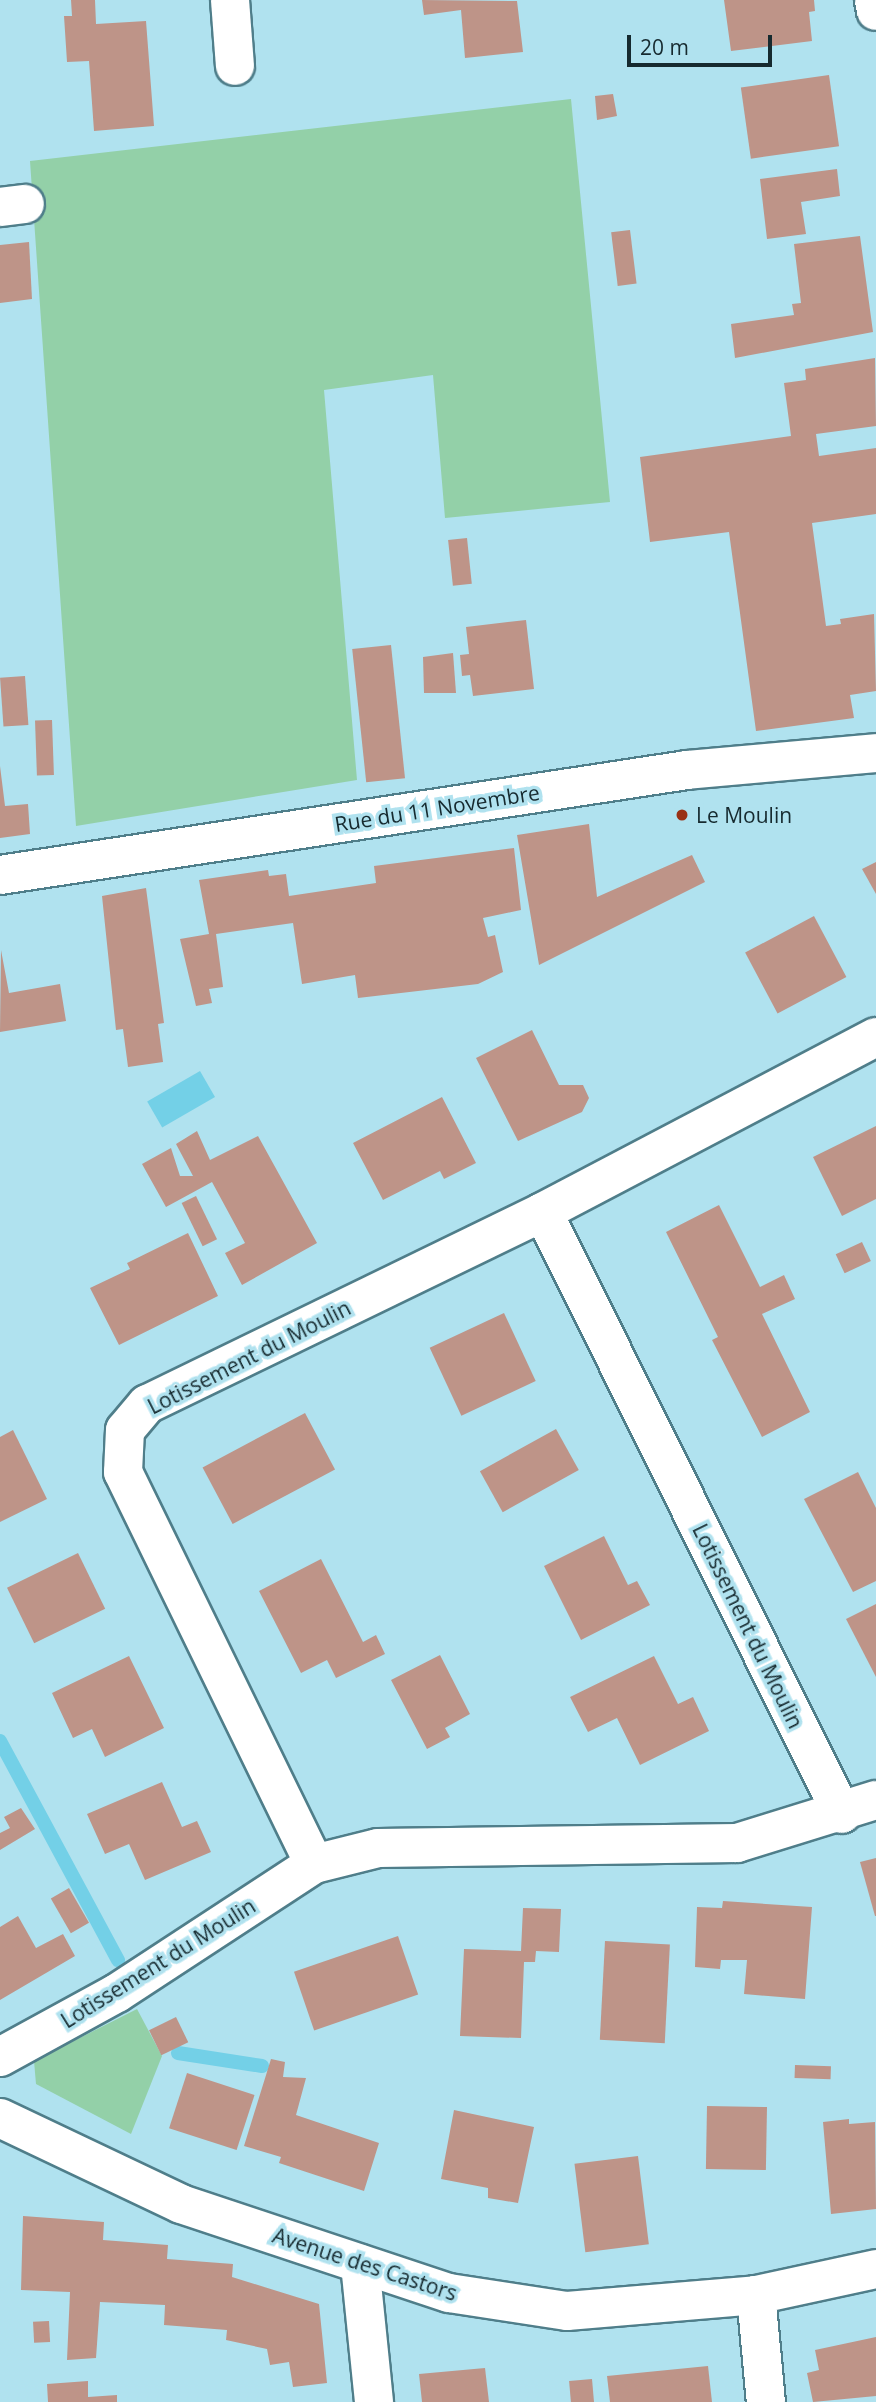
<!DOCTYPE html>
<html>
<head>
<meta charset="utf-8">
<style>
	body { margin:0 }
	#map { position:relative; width:876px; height:2402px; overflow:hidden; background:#b0e2ef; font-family:"Open Sans",sans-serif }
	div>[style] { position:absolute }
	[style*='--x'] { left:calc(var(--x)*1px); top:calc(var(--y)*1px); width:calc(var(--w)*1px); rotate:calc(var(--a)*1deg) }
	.green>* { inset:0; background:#93d0a8 }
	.water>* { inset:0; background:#73d0e7; transform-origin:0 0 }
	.stream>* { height:14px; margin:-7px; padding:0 7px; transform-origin:7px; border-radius:7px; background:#73d0e7 }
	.building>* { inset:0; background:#be9488; transform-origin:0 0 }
	.roads { filter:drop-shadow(2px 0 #4f7e8a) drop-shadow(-2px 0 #4f7e8a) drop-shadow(0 2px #4f7e8a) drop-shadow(0 -2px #4f7e8a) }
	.minor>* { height:38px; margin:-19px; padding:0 19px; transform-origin:19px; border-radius:19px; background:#fff }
	.dots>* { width:19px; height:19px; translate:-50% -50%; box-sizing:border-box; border:4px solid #b0e2ef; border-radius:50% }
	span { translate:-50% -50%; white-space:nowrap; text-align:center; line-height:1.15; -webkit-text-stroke:7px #b0e2ef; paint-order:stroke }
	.street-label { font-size:21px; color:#162a2f }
	.poi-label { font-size:21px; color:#162a2f }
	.left { translate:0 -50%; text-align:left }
	.scale { position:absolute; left:627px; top:35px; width:145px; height:32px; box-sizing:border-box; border:4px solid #162a2f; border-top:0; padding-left:9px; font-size:21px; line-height:24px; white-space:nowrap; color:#162a2f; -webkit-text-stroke:5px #b0e2ef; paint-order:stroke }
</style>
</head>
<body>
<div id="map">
	<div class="green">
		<i style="clip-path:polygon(571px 99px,610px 502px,445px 518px,433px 375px,324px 390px,357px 780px,76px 826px,30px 161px)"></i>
		<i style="clip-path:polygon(137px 2009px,162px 2056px,131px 2134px,36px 2084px,34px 2061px)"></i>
	</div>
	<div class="water">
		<i style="left:200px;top:1071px;width:30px;height:61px;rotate:60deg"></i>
	</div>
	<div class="stream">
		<i style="--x:0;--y:1741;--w:249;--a:61.7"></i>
		<i style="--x:178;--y:2053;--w:85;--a:8.8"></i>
	</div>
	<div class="building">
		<i style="clip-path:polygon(71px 0,95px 0,96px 24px,146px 21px,154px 126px,94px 131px,89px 61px,67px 62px,64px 16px,72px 16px)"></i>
		<i style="clip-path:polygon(422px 0,517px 1px,523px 52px,465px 58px,461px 10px,424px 15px)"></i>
		<i style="clip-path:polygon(724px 0,814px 0,815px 11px,809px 12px,812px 41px,731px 51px)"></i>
		<i style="left:829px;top:75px;width:72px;height:89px;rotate:82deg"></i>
		<i style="clip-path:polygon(613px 94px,617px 116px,597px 120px,595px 96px)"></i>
		<i style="clip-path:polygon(837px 169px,840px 196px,801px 202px,806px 234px,767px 239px,760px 179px)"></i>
		<i style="left:630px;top:230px;width:54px;height:19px;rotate:83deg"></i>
		<i style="clip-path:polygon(860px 236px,873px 332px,735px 358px,731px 324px,794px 315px,792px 304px,801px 303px,794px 244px)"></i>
		<i style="clip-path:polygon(29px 242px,32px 299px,0 303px,0 245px)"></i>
		<i style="clip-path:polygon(875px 358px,876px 426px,816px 434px,819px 456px,876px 448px,876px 514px,812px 523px,826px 626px,841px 624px,840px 619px,874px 614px,876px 691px,850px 695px,854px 718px,756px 731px,729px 532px,650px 542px,640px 457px,791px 436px,784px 383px,806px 380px,805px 369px)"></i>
		<i style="left:467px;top:538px;width:46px;height:19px;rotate:84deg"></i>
		<i style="clip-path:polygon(526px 620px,534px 689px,473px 696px,470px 675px,462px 676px,460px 655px,469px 654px,466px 627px)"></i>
		<i style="left:391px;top:645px;width:134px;height:39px;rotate:84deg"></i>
		<i style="clip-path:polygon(453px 653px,456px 693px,424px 693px,423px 657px)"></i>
		<i style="left:25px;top:676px;width:49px;height:25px;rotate:86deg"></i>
		<i style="left:52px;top:720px;width:55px;height:17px;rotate:88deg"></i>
		<i style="clip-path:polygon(0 766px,5px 806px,28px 804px,30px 834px,0 838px)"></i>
		<i style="clip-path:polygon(589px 824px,597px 897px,692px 855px,705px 882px,539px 965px,517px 835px)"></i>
		<i style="clip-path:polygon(514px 848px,521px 910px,483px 918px,488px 937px,495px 935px,503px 972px,478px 984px,358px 998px,355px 975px,302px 984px,293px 923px,216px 934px,223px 987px,209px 989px,212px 1003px,196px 1006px,180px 939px,209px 934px,199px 880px,268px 870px,269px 876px,286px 874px,289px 896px,376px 883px,374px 866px)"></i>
		<i style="clip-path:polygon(876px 862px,876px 894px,862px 869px)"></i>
		<i style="clip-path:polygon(146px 888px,164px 1023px,158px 1024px,163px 1062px,128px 1067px,123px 1029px,116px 1030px,102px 896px)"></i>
		<i style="left:814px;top:916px;width:69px;height:78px;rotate:62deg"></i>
		<i style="clip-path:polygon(1px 950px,9px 993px,60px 984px,66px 1021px,0 1032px)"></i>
		<i style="clip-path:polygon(532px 1030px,559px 1085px,583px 1085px,589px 1098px,582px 1112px,518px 1141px,476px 1058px)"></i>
		<i style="clip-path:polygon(442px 1097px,476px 1163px,444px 1179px,440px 1171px,383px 1200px,353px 1143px)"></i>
		<i style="clip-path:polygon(876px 1126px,876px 1199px,842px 1216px,813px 1157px)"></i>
		<i style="clip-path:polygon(197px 1131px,210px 1160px,258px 1136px,317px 1243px,242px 1285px,225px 1253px,245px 1243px,212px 1182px,166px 1207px,142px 1164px,171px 1148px,180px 1176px,193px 1176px,176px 1144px)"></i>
		<i style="left:196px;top:1196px;width:48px;height:16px;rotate:64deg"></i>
		<i style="clip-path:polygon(719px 1205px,760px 1287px,784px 1275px,795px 1299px,762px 1314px,810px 1412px,762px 1437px,712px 1340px,718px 1337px,666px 1232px)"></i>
		<i style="clip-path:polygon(188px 1233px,218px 1296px,119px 1345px,90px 1288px,130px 1269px,127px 1263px)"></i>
		<i style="left:862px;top:1242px;width:21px;height:29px;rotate:65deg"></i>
		<i style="left:504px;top:1313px;width:75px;height:82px;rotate:65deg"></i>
		<i style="left:305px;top:1413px;width:64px;height:116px;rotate:62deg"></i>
		<i style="left:556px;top:1429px;width:47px;height:87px;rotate:61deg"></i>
		<i style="clip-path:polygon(13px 1430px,47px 1499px,0 1522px,0 1437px)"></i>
		<i style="clip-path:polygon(858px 1472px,876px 1508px,876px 1581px,853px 1592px,804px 1499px)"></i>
		<i style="clip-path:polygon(604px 1536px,628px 1585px,637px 1581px,650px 1605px,581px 1640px,544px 1566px)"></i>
		<i style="left:78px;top:1553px;width:62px;height:79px;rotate:64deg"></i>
		<i style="clip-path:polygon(321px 1559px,363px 1642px,376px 1635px,385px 1654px,336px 1678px,327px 1660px,301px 1673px,259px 1591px)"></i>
		<i style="clip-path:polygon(876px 1604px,876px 1677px,846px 1619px)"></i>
		<i style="clip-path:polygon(440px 1655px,470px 1714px,445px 1728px,450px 1737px,427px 1749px,391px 1680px)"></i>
		<i style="clip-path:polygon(129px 1656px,164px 1728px,105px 1757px,92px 1729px,73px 1738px,52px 1693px)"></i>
		<i style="clip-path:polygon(654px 1656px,678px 1704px,693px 1697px,709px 1731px,640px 1765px,617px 1718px,588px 1732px,570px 1697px)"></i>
		<i style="clip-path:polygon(162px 1782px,182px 1827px,197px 1821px,211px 1852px,145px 1880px,129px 1844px,105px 1854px,87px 1814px)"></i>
		<i style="clip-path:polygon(21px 1808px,35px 1829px,0 1850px,0 1833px,10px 1828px,4px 1817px)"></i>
		<i style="clip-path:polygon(876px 1858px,876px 1916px,875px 1916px,860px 1862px)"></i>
		<i style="left:69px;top:1888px;width:40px;height:21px;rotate:60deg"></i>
		<i style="clip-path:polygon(723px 1901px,812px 1907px,805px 1999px,744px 1994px,747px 1960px,721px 1960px,720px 1969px,695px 1967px,697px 1907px,722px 1908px)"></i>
		<i style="clip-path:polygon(523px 1908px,561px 1909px,559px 1952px,536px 1951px,535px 1962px,524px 1962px,521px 2038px,460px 2036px,464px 1949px,521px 1951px)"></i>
		<i style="clip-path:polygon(18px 1916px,36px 1948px,63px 1934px,75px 1956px,0 2000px,0 1927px)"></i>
		<i style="left:398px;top:1936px;width:62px;height:110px;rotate:71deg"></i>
		<i style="left:605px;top:1941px;width:65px;height:99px;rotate:3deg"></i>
		<i style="left:176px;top:2017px;width:28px;height:30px;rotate:64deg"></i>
		<i style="clip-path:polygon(271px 2059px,285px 2062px,283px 2077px,306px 2078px,296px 2115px,379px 2143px,364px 2191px,279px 2163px,281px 2157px,244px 2146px)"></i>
		<i style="left:795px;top:2065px;width:36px;height:13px;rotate:2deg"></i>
		<i style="left:187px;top:2073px;width:71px;height:58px;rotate:18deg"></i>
		<i style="left:707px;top:2106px;width:60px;height:63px;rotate:1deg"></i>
		<i style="clip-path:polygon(454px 2110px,534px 2127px,518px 2203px,488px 2198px,488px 2188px,441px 2179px)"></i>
		<i style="clip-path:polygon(849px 2119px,849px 2124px,875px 2122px,876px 2209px,831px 2214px,823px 2122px)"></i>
		<i style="left:638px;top:2156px;width:89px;height:64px;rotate:83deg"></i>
		<i style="clip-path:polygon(23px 2216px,104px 2222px,103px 2240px,168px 2245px,167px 2259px,233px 2264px,232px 2277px,319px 2304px,327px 2383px,293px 2387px,289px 2362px,270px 2365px,267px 2349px,226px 2340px,227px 2330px,164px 2325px,165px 2305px,100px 2302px,96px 2358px,67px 2360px,70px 2292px,21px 2290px)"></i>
		<i style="left:49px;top:2321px;width:21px;height:16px;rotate:87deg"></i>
		<i style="clip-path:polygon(876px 2337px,876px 2396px,813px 2402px,807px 2373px,819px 2370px,815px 2350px)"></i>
		<i style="clip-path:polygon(708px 2366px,712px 2402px,610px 2402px,607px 2376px)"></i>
		<i style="clip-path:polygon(485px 2368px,489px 2402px,422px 2402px,419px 2374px)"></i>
		<i style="left:592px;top:2379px;width:23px;height:23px;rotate:85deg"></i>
		<i style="clip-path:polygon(88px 2381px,88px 2397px,117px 2395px,117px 2402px,48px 2402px,47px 2384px)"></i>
	</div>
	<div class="roads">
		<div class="minor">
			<i style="--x:230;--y:0;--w:66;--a:85.7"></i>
			<i style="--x:874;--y:0;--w:11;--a:80"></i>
			<i style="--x:0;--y:207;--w:25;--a:-7"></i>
			<i style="--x:0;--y:875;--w:695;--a:-8.69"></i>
			<i style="--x:687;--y:770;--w:190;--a:-5.1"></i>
			<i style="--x:876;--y:1037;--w:376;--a:152.3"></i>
			<i style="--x:543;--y:1212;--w:440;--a:154.1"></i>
			<i style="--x:147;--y:1404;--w:34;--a:130"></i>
			<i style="--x:125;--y:1430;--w:42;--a:92.7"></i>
			<i style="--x:123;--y:1472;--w:436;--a:64"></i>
			<i style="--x:314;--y:1864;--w:66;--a:-14"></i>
			<i style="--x:378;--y:1848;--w:359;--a:-0.8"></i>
			<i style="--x:737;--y:1843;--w:145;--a:-17.2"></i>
			<i style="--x:543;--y:1212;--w:672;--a:63.59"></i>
			<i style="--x:0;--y:2057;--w:133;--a:-28.7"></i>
			<i style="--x:117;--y:1993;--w:235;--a:-33.2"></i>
			<i style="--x:0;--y:2118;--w:200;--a:25.4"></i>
			<i style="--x:181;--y:2204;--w:282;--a:18.4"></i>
			<i style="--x:449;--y:2293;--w:119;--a:8.7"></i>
			<i style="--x:567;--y:2311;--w:190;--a:-4.8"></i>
			<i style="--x:756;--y:2295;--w:123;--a:-12.2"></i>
			<i style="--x:360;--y:2264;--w:139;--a:84.2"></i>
			<i style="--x:756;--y:2295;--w:107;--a:84.7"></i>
		</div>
	</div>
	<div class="dots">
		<i style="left:682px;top:815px;background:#993115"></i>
	</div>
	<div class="street-label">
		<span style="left:437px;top:808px;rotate:-9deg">Rue du 11 Novembre</span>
		<span style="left:249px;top:1357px;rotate:-27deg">Lotissement du Moulin</span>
		<span style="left:748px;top:1626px;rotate:64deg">Lotissement du Moulin</span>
		<span style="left:158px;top:1963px;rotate:-32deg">Lotissement du Moulin</span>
		<span style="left:365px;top:2264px;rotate:18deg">Avenue des Castors</span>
	</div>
	<div class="poi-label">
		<span class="left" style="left:696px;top:815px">Le Moulin</span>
	</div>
	<div class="scale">20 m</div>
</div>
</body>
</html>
